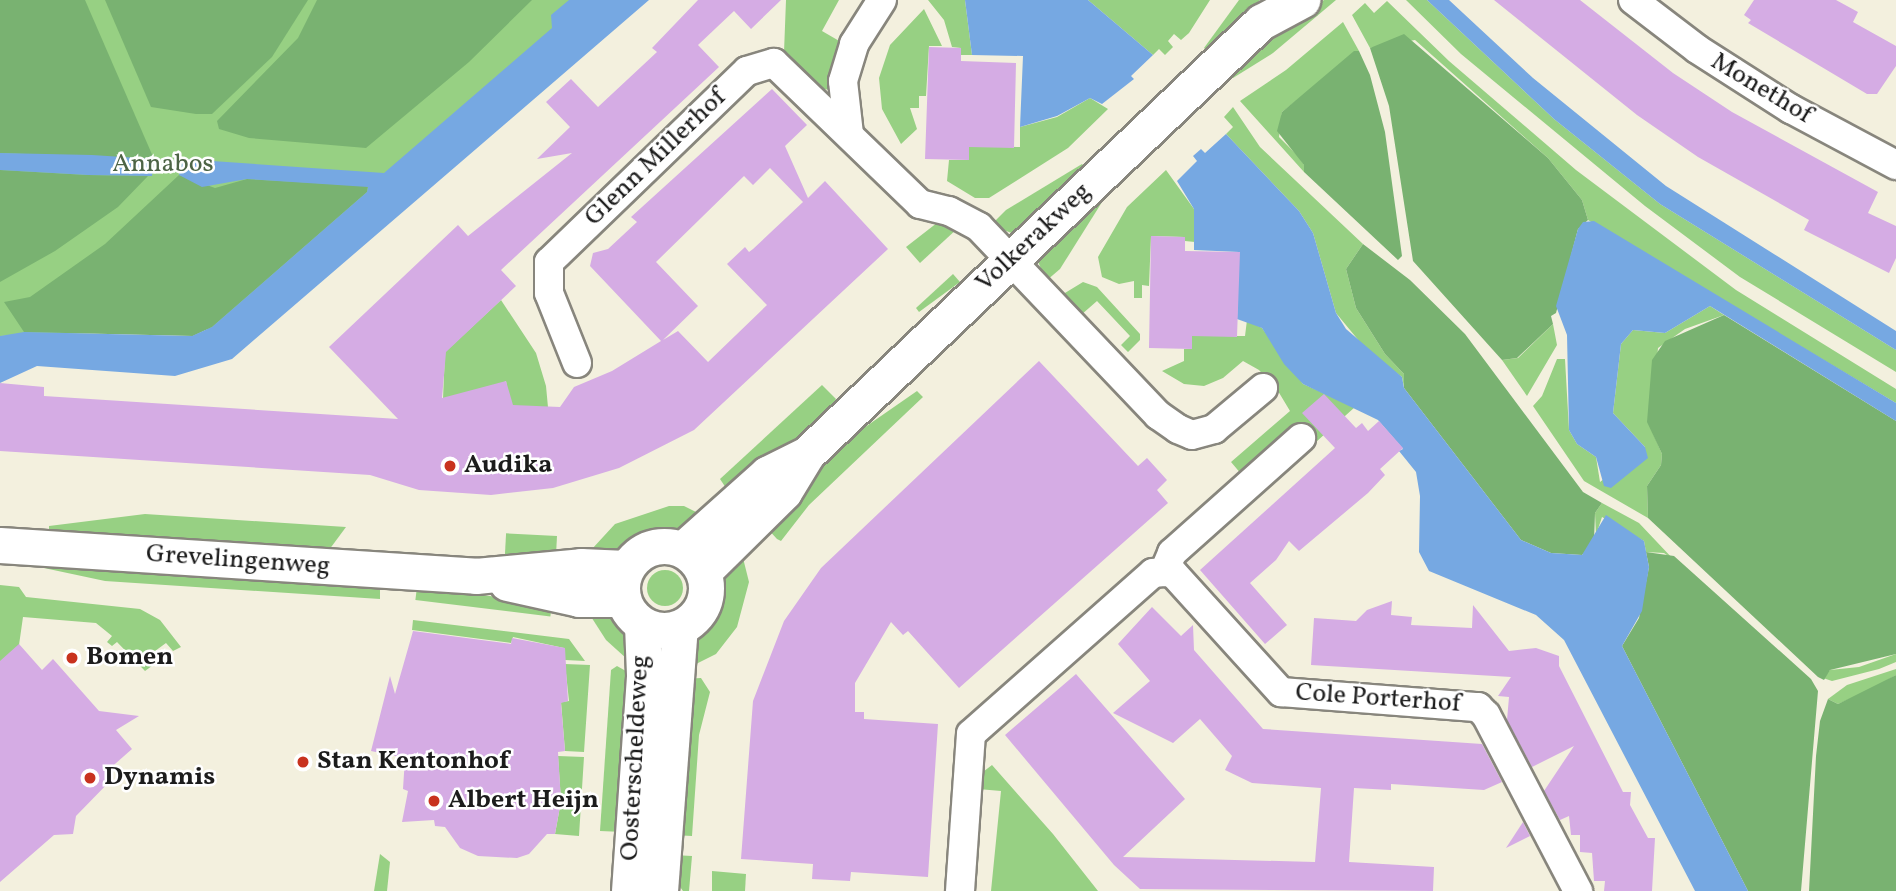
<!DOCTYPE html>
<html>
<head>
<meta charset="utf-8">
<style>
	body { margin:0 }
	#map { position:relative; width:1896px; height:891px; overflow:hidden; background:#f3f0de; font-family:Vollkorn,serif }
	div>[style] { position:absolute }
	[style*='--x'] { left:calc(var(--x)*1px); top:calc(var(--y)*1px); width:calc(var(--w)*1px); rotate:calc(var(--a)*1deg) }
	.green>* { inset:0; background:#97d083; transform-origin:0 0 }
	.round { border-radius:50% }
	.forest>* { inset:0; background:#79b271 }
	.water>* { inset:0; background:#76a8e2 }
	.building>* { inset:0; background:#d5ace4 }
	.roads { filter:drop-shadow(2px 0 #88867d) drop-shadow(-2px 0 #88867d) drop-shadow(0 2px #88867d) drop-shadow(0 -2px #88867d) }
	.minor>* { height:28px; margin:-14px; padding:0 14px; transform-origin:14px; border-radius:14px; background:#fff }
	.tertiary>* { height:35px; margin:-17.5px; padding:0 17.5px; transform-origin:17.5px; border-radius:17.5px; background:#fff }
	.tertiary>.ring { margin:-17.5px; padding:0; box-sizing:content-box; background:none; border:35px solid #fff; border-radius:50% }
	.dots>* { width:19px; height:19px; translate:-50% -50%; box-sizing:border-box; border:4px solid #fff; border-radius:50% }
	span { translate:-50% -50%; white-space:nowrap; text-align:center; line-height:1.15; -webkit-text-stroke:5px #fff; paint-order:stroke }
	.street-label { font-size:26px; color:#1c1c1c }
	.park-label { font-size:26px; color:#4d6445 }
	.poi-label { font-size:26px; color:#1c1c1c; font-weight:700 }
	.left { translate:0 -50%; text-align:left }
</style>
</head>
<body>
<div id="map">
	<div class="green">
		<i style="clip-path:polygon(0 0,584px 0,577px 16px,221px 329px,0 336px)"></i>
		<i style="clip-path:polygon(786px 0,839px 0,822px 31px,841px 42px,830px 90px,818px 88px,784px 52px)"></i>
		<i style="clip-path:polygon(928px 0,965px 0,972px 55px,961px 55px,961px 48px,952px 47px,944px 20px)"></i>
		<i style="clip-path:polygon(1088px 0,1210px 0,1189px 33px,1181px 40px,1174px 34px,1168px 41px,1173px 47px,1165px 55px,1159px 49px,1153px 55px)"></i>
		<i style="clip-path:polygon(1239px 0,1260px 0,1208px 52px,1204px 48px)"></i>
		<i style="clip-path:polygon(1324px 0,1336px 0,1273px 53px,1233px 78px,1231px 75px,1277px 33px)"></i>
		<i style="clip-path:polygon(1406px 0,1427px 0,1554px 119px,1660px 204px,1896px 350px,1896px 372px,1740px 277px,1645px 206px,1461px 54px)"></i>
		<i style="clip-path:polygon(1387px 1px,1449px 61px,1576px 170px,1736px 290px,1896px 389px,1896px 403px,1588px 220px,1582px 200px,1548px 158px,1415px 40px,1370px 48px,1352px 15px,1365px 3px,1374px 13px)"></i>
		<i style="clip-path:polygon(924px 9px,942px 46px,929px 46px,926px 96px,919px 96px,919px 108px,910px 108px,917px 129px,901px 144px,882px 109px,879px 78px,890px 45px)"></i>
		<i style="clip-path:polygon(1343px 22px,1359px 51px,1282px 112px,1279px 137px,1299px 157px,1306px 168px,1304px 172px,1240px 101px,1286px 70px)"></i>
		<i style="clip-path:polygon(1090px 98px,1108px 109px,1068px 148px,989px 198px,975px 198px,947px 181px,949px 160px,968px 160px,969px 146px,1020px 147px,1020px 127px,1057px 117px)"></i>
		<i style="clip-path:polygon(1233px 107px,1260px 147px,1363px 244px,1346px 269px,1356px 308px,1385px 354px,1404px 374px,1404px 387px,1402px 377px,1369px 353px,1336px 313px,1313px 233px,1299px 211px,1226px 134px,1233px 127px,1224px 117px)"></i>
		<i style="clip-path:polygon(1082px 164px,1085px 167px,1014px 234px,991px 225px,1006px 210px)"></i>
		<i style="clip-path:polygon(1166px 170px,1194px 209px,1195px 242px,1185px 241px,1184px 237px,1151px 236px,1149px 286px,1142px 285px,1142px 298px,1134px 298px,1134px 281px,1119px 284px,1102px 277px,1098px 257px,1127px 207px)"></i>
		<i style="clip-path:polygon(1109px 191px,1060px 269px,1046px 281px,1037px 259px)"></i>
		<i style="clip-path:polygon(942px 219px,958px 228px,920px 263px,906px 247px)"></i>
		<i style="clip-path:polygon(953px 274px,960px 282px,919px 312px,916px 308px)"></i>
		<i style="clip-path:polygon(1083px 282px,1097px 287px,1140px 334px,1140px 340px,1128px 352px,1121px 345px,1130px 336px,1097px 301px,1081px 315px,1060px 296px)"></i>
		<i style="clip-path:polygon(501px 300px,536px 353px,546px 386px,549px 418px,512px 421px,506px 381px,442px 422px,445px 352px)"></i>
		<i style="clip-path:polygon(1710px 306px,1724px 315px,1685px 329px,1658px 348px,1651px 429px,1662px 454px,1661px 465px,1647px 486px,1648px 518px,1584px 481px,1533px 406px,1542px 396px,1557px 359px,1565px 359px,1569px 430px,1577px 444px,1596px 457px,1600px 482px,1645px 447px,1613px 413px,1621px 344px,1633px 330px,1665px 333px)"></i>
		<i style="clip-path:polygon(1247px 320px,1262px 328px,1303px 384px,1355px 407px,1316px 442px,1300px 424px,1242px 475px,1231px 462px,1290px 411px,1278px 391px,1259px 370px,1243px 361px,1223px 378px,1204px 386px,1184px 384px,1162px 371px,1184px 361px,1184px 349px,1192px 349px,1192px 336px,1245px 336px)"></i>
		<i style="clip-path:polygon(1553px 324px,1557px 345px,1527px 396px,1502px 360px,1518px 358px)"></i>
		<i style="clip-path:polygon(822px 385px,836px 399px,829px 410px,730px 494px,720px 479px)"></i>
		<i style="clip-path:polygon(917px 391px,923px 397px,809px 505px,781px 541px,777px 539px,765px 526px,845px 441px)"></i>
		<i style="clip-path:polygon(1602px 503px,1639px 523px,1674px 560px,1664px 553px,1646px 552px,1644px 541px,1602px 517px,1596px 535px,1595px 513px)"></i>
		<i style="clip-path:polygon(669px 506px,684px 506px,706px 517px,682px 530px,649px 531px,611px 553px,592px 549px,615px 524px)"></i>
		<i style="clip-path:polygon(145px 514px,346px 527px,329px 550px,49px 531px,49px 526px)"></i>
		<i style="left:557px;top:536px;width:21px;height:51px;rotate:93deg"></i>
		<i style="clip-path:polygon(742px 554px,749px 582px,737px 627px,716px 654px,690px 667px,692px 643px,716px 615px,727px 572px)"></i>
		<i style="clip-path:polygon(45px 563px,380px 585px,380px 599px,105px 581px,44px 568px)"></i>
		<i class="round" style="left:647px;top:570px;width:36px;height:36px"></i>
		<i style="clip-path:polygon(0 585px,19px 587px,26px 597px,140px 609px,160px 620px,181px 647px,173px 651px,166px 643px,151px 654px,156px 663px,145px 671px,117px 642px,112px 646px,107px 642px,112px 636px,96px 623px,23px 617px,19px 645px,0 662px)"></i>
		<i style="left:417px;top:587px;width:136px;height:13px;rotate:7deg"></i>
		<i style="clip-path:polygon(588px 612px,612px 615px,631px 648px,627px 659px,606px 640px)"></i>
		<i style="clip-path:polygon(413px 620px,569px 639px,585px 661px,565px 660px,564px 648px,513px 637px,511px 643px,412px 630px)"></i>
		<i style="clip-path:polygon(1896px 654px,1896px 662px,1879px 669px,1832px 681px,1823px 678px,1830px 670px,1859px 667px)"></i>
		<i style="clip-path:polygon(565px 664px,590px 665px,584px 752px,565px 751px,561px 702px,569px 701px)"></i>
		<i style="clip-path:polygon(617px 666px,633px 675px,623px 832px,600px 831px,611px 670px)"></i>
		<i style="clip-path:polygon(1896px 669px,1896px 675px,1872px 689px,1838px 704px,1828px 699px,1847px 685px)"></i>
		<i style="clip-path:polygon(701px 678px,710px 692px,699px 735px,692px 836px,673px 835px,683px 679px)"></i>
		<i style="clip-path:polygon(558px 756px,584px 757px,579px 836px,555px 834px,561px 801px)"></i>
		<i style="clip-path:polygon(992px 765px,1053px 834px,1098px 891px,991px 891px,1001px 791px,978px 789px,979px 775px)"></i>
		<i style="clip-path:polygon(380px 854px,390px 862px,387px 891px,374px 891px)"></i>
		<i style="clip-path:polygon(673px 855px,692px 856px,689px 891px,683px 891px,675px 880px)"></i>
		<i style="clip-path:polygon(712px 871px,746px 874px,745px 891px,712px 891px)"></i>
	</div>
	<div class="forest">
		<i style="clip-path:polygon(0 0,85px 0,154px 159px,0 153px)"></i>
		<i style="clip-path:polygon(105px 0,308px 0,272px 57px,212px 114px,196px 114px,151px 107px)"></i>
		<i style="clip-path:polygon(317px 0,532px 0,469px 62px,366px 148px,249px 138px,219px 129px,217px 121px,298px 38px)"></i>
		<i style="clip-path:polygon(1404px 34px,1548px 158px,1582px 200px,1588px 220px,1578px 229px,1556px 313px,1551px 316px,1553px 324px,1517px 358px,1502px 360px,1413px 261px,1389px 106px,1370px 48px)"></i>
		<i style="clip-path:polygon(1354px 51px,1359px 51px,1370px 75px,1385px 132px,1402px 256px,1398px 260px,1304px 172px,1304px 165px,1277px 131px,1282px 112px)"></i>
		<i style="clip-path:polygon(0 170px,88px 175px,148px 176px,118px 207px,55px 251px,0 282px)"></i>
		<i style="clip-path:polygon(179px 175px,215px 188px,247px 179px,368px 186px,367px 192px,212px 327px,193px 336px,24px 332px,4px 302px,30px 297px,105px 244px)"></i>
		<i style="clip-path:polygon(1363px 244px,1410px 280px,1465px 334px,1583px 492px,1602px 503px,1595px 513px,1594px 541px,1582px 555px,1551px 553px,1521px 540px,1404px 388px,1404px 374px,1385px 354px,1356px 308px,1346px 269px)"></i>
		<i style="clip-path:polygon(1724px 315px,1896px 421px,1896px 654px,1830px 670px,1824px 680px,1818px 677px,1648px 518px,1647px 486px,1661px 465px,1662px 454px,1647px 422px,1652px 360px,1665px 341px)"></i>
		<i style="clip-path:polygon(1646px 552px,1674px 556px,1811px 679px,1818px 691px,1801px 891px,1748px 891px,1622px 646px,1639px 618px,1649px 567px)"></i>
		<i style="clip-path:polygon(1896px 675px,1896px 891px,1809px 891px,1816px 756px,1820px 721px,1828px 699px,1838px 704px)"></i>
	</div>
	<div class="water">
		<i style="clip-path:polygon(569px 0,649px 0,232px 359px,175px 376px,37px 366px,0 383px,0 336px,24px 332px,192px 336px,212px 327px,367px 192px,368px 187px,247px 179px,202px 187px,179px 175px,183px 159px,384px 173px,552px 28px,551px 15px)"></i>
		<i style="clip-path:polygon(965px 0,1088px 0,1153px 55px,1131px 76px,1134px 79px,1102px 104px,1090px 98px,1057px 116px,1020px 127px,1023px 56px,972px 55px)"></i>
		<i style="clip-path:polygon(1427px 0,1449px 0,1533px 78px,1666px 186px,1896px 331px,1896px 350px,1660px 204px,1554px 119px)"></i>
		<i style="clip-path:polygon(1226px 134px,1299px 211px,1313px 233px,1336px 313px,1346px 329px,1402px 377px,1404px 388px,1521px 540px,1551px 553px,1582px 555px,1606px 515px,1644px 541px,1649px 567px,1642px 611px,1622px 646px,1748px 891px,1695px 891px,1564px 640px,1536px 615px,1429px 571px,1419px 552px,1420px 496px,1416px 472px,1399px 451px,1403px 449px,1378px 420px,1303px 384px,1284px 364px,1262px 328px,1237px 319px,1239px 252px,1194px 250px,1194px 209px,1177px 181px,1197px 161px,1193px 156px,1201px 149px,1205px 153px)"></i>
		<i style="clip-path:polygon(0 153px,92px 155px,154px 159px,152px 176px,88px 175px,0 170px)"></i>
		<i style="clip-path:polygon(1594px 221px,1896px 403px,1896px 421px,1710px 306px,1665px 333px,1633px 330px,1621px 344px,1613px 413px,1645px 447px,1648px 458px,1611px 488px,1604px 486px,1596px 457px,1577px 444px,1569px 430px,1567px 335px,1556px 306px,1578px 229px,1583px 222px)"></i>
	</div>
	<div class="building">
		<i style="clip-path:polygon(evenodd,698px 0,781px 0,751px 29px,734px 11px,698px 45px,719px 67px,501px 270px,516px 286px,446px 352px,442px 398px,506px 381px,513px 405px,560px 407px,574px 387px,612px 371px,661px 341px,590px 266px,593px 253px,608px 249px,637px 222px,631px 217px,772px 89px,807px 125px,785px 146px,808px 198px,825px 181px,888px 249px,694px 430px,619px 468px,553px 488px,491px 495px,419px 490px,370px 475px,0 451px,0 383px,44px 387px,44px 396px,398px 419px,329px 347px,458px 225px,468px 236px,572px 153px,537px 159px,570px 127px,546px 102px,571px 79px,598px 107px,657px 52px,652px 48px,698px 0,770px 168px,803px 202px,753px 249px,749px 252px,745px 247px,727px 264px,767px 305px,708px 362px,678px 331px,663px 340px,698px 306px,656px 262px,744px 176px,753px 185px,770px 168px)"></i>
		<i style="clip-path:polygon(1494px 0,1580px 0,1673px 73px,1732px 112px,1878px 192px,1868px 213px,1896px 226px,1896px 258px,1889px 273px,1804px 230px,1809px 220px,1698px 157px,1637px 115px)"></i>
		<i style="clip-path:polygon(1754px 0,1836px 0,1858px 12px,1853px 22px,1896px 46px,1896px 66px,1877px 94px,1867px 94px,1748px 23px,1751px 20px,1744px 15px)"></i>
		<i style="clip-path:polygon(929px 47px,961px 48px,961px 61px,1016px 63px,1014px 148px,969px 147px,969px 160px,925px 159px)"></i>
		<i style="clip-path:polygon(1151px 236px,1185px 237px,1185px 251px,1240px 252px,1237px 337px,1192px 336px,1192px 349px,1149px 348px)"></i>
		<i style="clip-path:polygon(1039px 361px,1138px 466px,1147px 458px,1167px 480px,1157px 490px,1168px 503px,959px 688px,908px 631px,903px 635px,891px 622px,855px 683px,855px 712px,864px 712px,864px 719px,938px 724px,928px 877px,851px 872px,850px 881px,812px 879px,813px 864px,741px 859px,753px 701px,784px 621px,821px 568px)"></i>
		<i style="clip-path:polygon(1324px 394px,1356px 428px,1362px 423px,1368px 431px,1379px 421px,1403px 448px,1380px 469px,1385px 475px,1368px 493px,1299px 551px,1289px 541px,1276px 560px,1250px 583px,1287px 625px,1265px 644px,1200px 570px,1335px 448px,1302px 413px)"></i>
		<i style="clip-path:polygon(1392px 601px,1391px 615px,1412px 617px,1411px 625px,1472px 628px,1473px 605px,1509px 651px,1536px 648px,1559px 656px,1559px 666px,1623px 792px,1631px 792px,1630px 805px,1648px 838px,1655px 838px,1652px 891px,1604px 891px,1605px 881px,1594px 881px,1592px 853px,1580px 852px,1580px 835px,1571px 835px,1569px 816px,1560px 820px,1544px 791px,1574px 746px,1532px 767px,1507px 720px,1509px 697px,1498px 696px,1511px 677px,1311px 665px,1314px 618px,1356px 621px,1367px 610px)"></i>
		<i style="clip-path:polygon(1152px 607px,1181px 636px,1193px 625px,1194px 650px,1263px 729px,1482px 744px,1502px 782px,1484px 790px,1391px 784px,1391px 790px,1354px 788px,1349px 862px,1434px 867px,1433px 891px,1140px 889px,1114px 865px,1005px 735px,1076px 674px,1185px 799px,1123px 857px,1315px 862px,1321px 788px,1252px 783px,1225px 770px,1232px 756px,1200px 719px,1173px 743px,1113px 713px,1150px 681px,1118px 644px)"></i>
		<i style="clip-path:polygon(413px 631px,511px 644px,512px 638px,565px 648px,568px 701px,561px 703px,565px 751px,558px 752px,561px 801px,555px 834px,547px 834px,529px 854px,517px 858px,478px 856px,460px 848px,445px 827px,435px 826px,434px 820px,402px 822px,408px 791px,403px 789px,405px 758px,371px 751px,390px 676px,395px 694px)"></i>
		<i style="clip-path:polygon(19px 644px,42px 670px,53px 659px,99px 711px,139px 716px,116px 730px,132px 749px,107px 771px,113px 778px,76px 816px,73px 834px,54px 835px,0 882px,0 661px)"></i>
		<i style="clip-path:polygon(1523px 822px,1530px 836px,1506px 848px)"></i>
	</div>
	<div class="roads">
		<div class="minor">
			<i style="--x:1633;--y:0;--w:81;--a:37.4"></i>
			<i style="--x:1697;--y:49;--w:112;--a:32.6"></i>
			<i style="--x:1791;--y:109;--w:119;--a:28.1"></i>
			<i style="--x:849;--y:134;--w:53;--a:-96.5"></i>
			<i style="--x:843;--y:81;--w:39;--a:-73"></i>
			<i style="--x:854;--y:44;--w:52;--a:-57.5"></i>
			<i style="--x:577;--y:363;--w:75;--a:-111.8"></i>
			<i style="--x:549;--y:293;--w:31;--a:-90"></i>
			<i style="--x:549;--y:262;--w:275;--a:-44"></i>
			<i style="--x:747;--y:71;--w:28;--a:-17"></i>
			<i style="--x:774;--y:63;--w:203;--a:44"></i>
			<i style="--x:920;--y:204;--w:30;--a:14"></i>
			<i style="--x:949;--y:211;--w:34;--a:28"></i>
			<i style="--x:979;--y:227;--w:260;--a:46.4"></i>
			<i style="--x:1158;--y:415;--w:24;--a:35"></i>
			<i style="--x:1178;--y:429;--w:15;--a:23"></i>
			<i style="--x:1192;--y:435;--w:23;--a:-15"></i>
			<i style="--x:1214;--y:429;--w:64;--a:-39.9"></i>
			<i style="--x:1164;--y:572;--w:21;--a:-67"></i>
			<i style="--x:1172;--y:553;--w:173;--a:-41.7"></i>
			<i style="--x:960;--y:891;--w:157;--a:-86"></i>
			<i style="--x:971;--y:734;--w:243;--a:-41.5"></i>
			<i style="--x:1153;--y:573;--w:11;--a:-5"></i>
			<i style="--x:1164;--y:572;--w:9;--a:6"></i>
			<i style="--x:1173;--y:573;--w:161;--a:47.8"></i>
			<i style="--x:1281;--y:692;--w:198;--a:4.4"></i>
			<i style="--x:1478;--y:707;--w:11;--a:45"></i>
			<i style="--x:1486;--y:715;--w:199;--a:62.4"></i>
		</div>
		<div class="tertiary">
			<i style="--x:0;--y:545;--w:477;--a:3.7"></i>
			<i style="--x:476;--y:576;--w:105;--a:-5.4"></i>
			<i style="--x:581;--y:566;--w:45;--a:2.5"></i>
			<i class="ring" style="left:622px;top:546px;width:49px;height:49px"></i>
			<i style="--x:683;--y:549;--w:113;--a:-41.8"></i>
			<i style="--x:767;--y:474;--w:45;--a:-26.6"></i>
			<i style="--x:704;--y:571;--w:112;--a:-44.6"></i>
			<i style="--x:784;--y:492;--w:44;--a:-58.8"></i>
			<i style="--x:807;--y:454;--w:627;--a:-43.58"></i>
			<i style="--x:1261;--y:22;--w:47;--a:-28.2"></i>
			<i style="--x:507;--y:583;--w:74;--a:12.5"></i>
			<i style="--x:579;--y:599;--w:44;--a:0"></i>
			<i style="--x:629;--y:891;--w:218;--a:-86"></i>
			<i style="--x:644;--y:674;--w:49;--a:-92.3"></i>
			<i style="--x:660;--y:891;--w:264;--a:-85.7"></i>
		</div>
	</div>
	<div class="dots">
		<i style="left:450px;top:466px;background:#c8321e"></i>
		<i style="left:72px;top:658px;background:#c8321e"></i>
		<i style="left:303px;top:762px;background:#c8321e"></i>
		<i style="left:90px;top:778px;background:#c8321e"></i>
		<i style="left:434px;top:801px;background:#c8321e"></i>
	</div>
	<div class="street-label">
		<span style="left:1761px;top:89px;rotate:31deg">Monethof</span>
		<span style="left:656px;top:158px;rotate:-44deg">Glenn Millerhof</span>
		<span style="left:1034px;top:238px;rotate:-43deg">Volkerakweg</span>
		<span style="left:238px;top:561px;rotate:4deg">Grevelingenweg</span>
		<span style="left:1378px;top:699px;rotate:4deg">Cole Porterhof</span>
		<span style="left:636px;top:758px;rotate:-87deg">Oosterscheldeweg</span>
	</div>
	<div class="park-label">
		<span style="left:163px;top:165px">Annabos</span>
	</div>
	<div class="poi-label">
		<span class="left" style="left:464px;top:466px">Audika</span>
		<span class="left" style="left:86px;top:658px">Bomen</span>
		<span class="left" style="left:317px;top:762px">Stan Kentonhof</span>
		<span class="left" style="left:104px;top:778px">Dynamis</span>
		<span class="left" style="left:448px;top:801px">Albert Heijn</span>
	</div>
</div>
</body>
</html>
